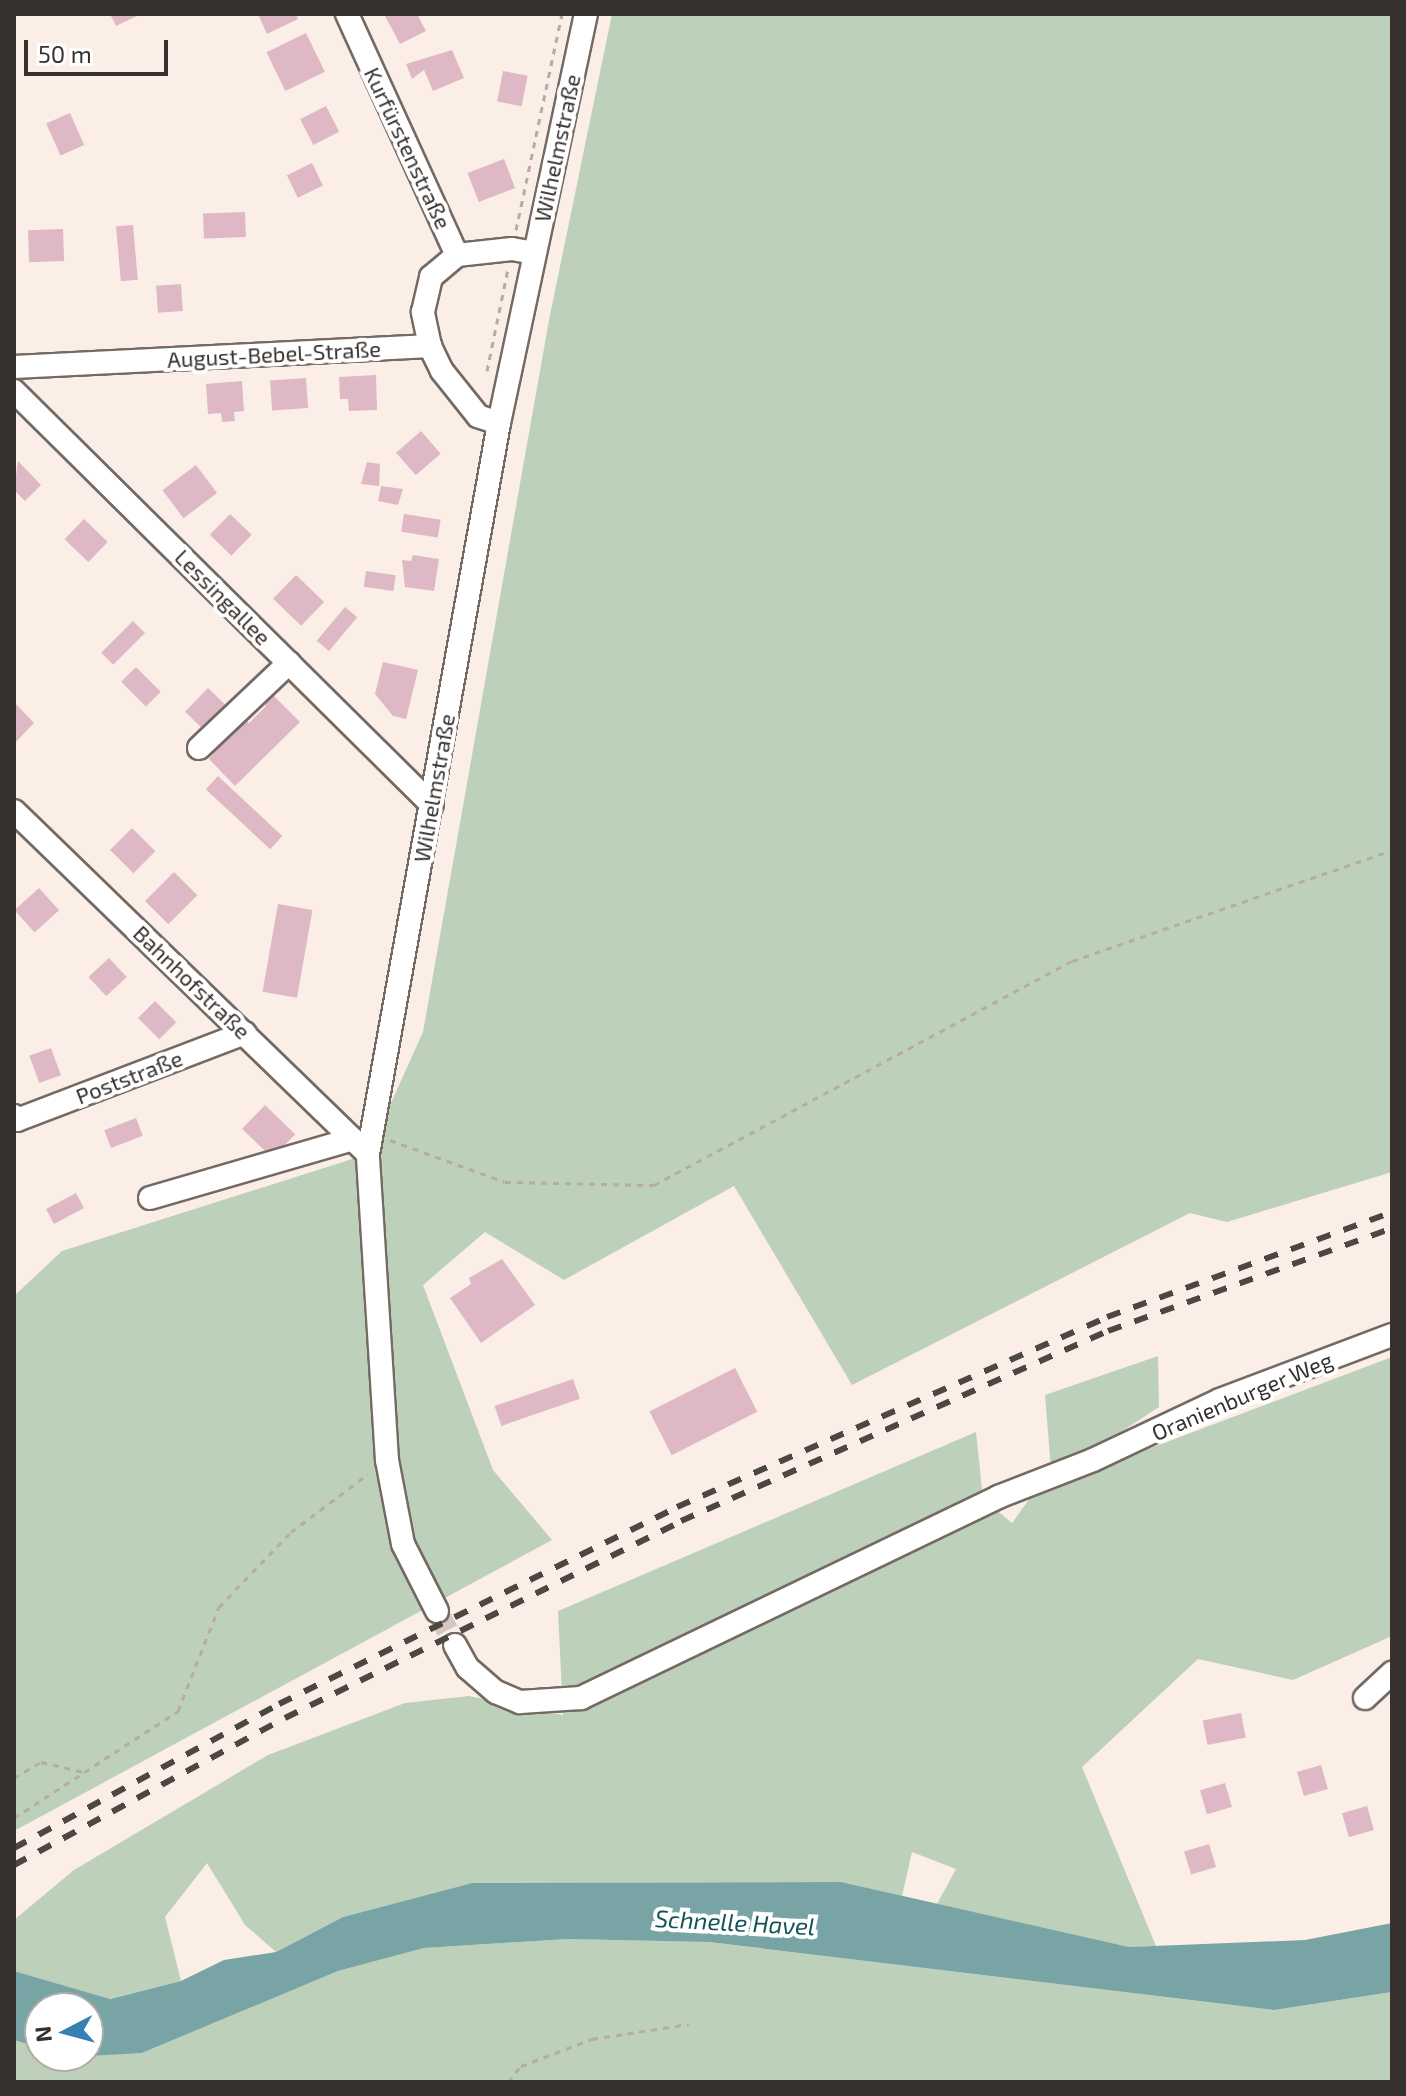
<!DOCTYPE html>
<html>
<head>
<meta charset="utf-8">
<style>
	body { margin:0 }
	#map { position:relative; width:1406px; height:2096px; overflow:hidden; background:#fbeee7; font-family:"Exo 2",sans-serif }
	div>[style] { position:absolute }
	[style*='--x'] { left:calc(var(--x)*1px); top:calc(var(--y)*1px); width:calc(var(--w)*1px); rotate:calc(var(--a)*1deg) }
	.green>* { inset:0; background:#bcd0ba }
	.water>* { inset:0; background:#78a4a6 }
	.building>* { inset:0; background:#deb8c4; transform-origin:0 0 }
	.minor-tunnel>* { height:22px; margin-top:-11px; transform-origin:0; background:repeating-linear-gradient(90deg,#d4c8c2 0 22px,transparent 0 33px) }
	.path>* { height:3px; margin-top:-1.5px; transform-origin:0; background:repeating-linear-gradient(90deg,#b6aca6 0 6px,transparent 0 12px) }
	.roads { filter:drop-shadow(2px 0 #746a63) drop-shadow(-2px 0 #746a63) drop-shadow(0 2px #746a63) drop-shadow(0 -2px #746a63) }
	.minor>* { height:22px; margin:-11px; padding:0 11px; transform-origin:11px; border-radius:11px; background:#fff }
	.rail>* { height:6px; margin-top:-3px; transform-origin:0; background:repeating-linear-gradient(90deg,#4c4743 0 14px,transparent 0 28px) }
	span { translate:-50% -50%; white-space:nowrap; text-align:center; line-height:1.15; -webkit-text-stroke:8px #fff; paint-order:stroke }
	.street-label { font-size:22px; color:#36312e }
	.water-label { font-size:24px; color:#145457; font-style:italic }
	.frame { position:absolute; inset:0; border:16px solid #36312e; pointer-events:none }
	.north { position:absolute; left:24px; top:1992px; width:80px; height:80px; box-sizing:border-box; background:#fff; border:2px solid #afadab; border-radius:50%; rotate:264deg; font-size:22px; font-weight:700; line-height:32px; text-align:center; color:#36312e }
	.north::after { content:''; display:block; margin:auto; width:28px; height:36px; background:#3780b4; clip-path:polygon(50% 0,100% 100%,50% 72%,0 100%) }
	.scale { position:absolute; left:24px; top:40px; width:144px; height:36px; box-sizing:border-box; border:4px solid #36312e; border-top:0; padding-left:10px; font-size:24px; line-height:28px; white-space:nowrap; color:#36312e; -webkit-text-stroke:6px #fff; paint-order:stroke }
</style>
</head>
<body>
<div id="map">
	<div class="green">
		<i style="clip-path:polygon(612px 14px,1392px 14px,1392px 1172px,1227px 1222px,1190px 1213px,852px 1385px,734px 1186px,564px 1280px,485px 1232px,423px 1285px,493px 1470px,552px 1540px,14px 1831px,14px 1296px,62px 1251px,368px 1154px,423px 1032px,549px 320px)"></i>
		<i style="clip-path:polygon(1158px 1356px,1159px 1407px,1075px 1462px,1079px 1475px,1392px 1357px,1392px 1636px,1293px 1680px,1198px 1659px,1082px 1767px,1156px 1946px,1129px 1947px,937px 1904px,956px 1869px,912px 1852px,902px 1896px,841px 1882px,472px 1883px,343px 1917px,276px 1952px,245px 1925px,207px 1863px,165px 1917px,181px 1981px,109px 1999px,14px 1971px,14px 1920px,74px 1870px,268px 1755px,405px 1703px,469px 1696px,563px 1715px,558px 1611px,976px 1432px,983px 1499px,1012px 1523px,1051px 1469px,1045px 1395px)"></i>
		<i style="clip-path:polygon(567px 1939px,709px 1942px,1274px 2010px,1392px 1992px,1392px 2082px,14px 2082px,14px 2040px,40px 2048px,40px 2056px,142px 2053px,338px 1971px,424px 1948px)"></i>
	</div>
	<div class="water">
		<i style="clip-path:polygon(841px 1882px,1129px 1947px,1305px 1940px,1392px 1923px,1392px 1992px,1274px 2010px,709px 1942px,567px 1939px,424px 1948px,338px 1971px,142px 2053px,88px 2056px,88px 2008px,40px 2008px,40px 2048px,14px 2040px,14px 1971px,110px 1999px,181px 1981px,224px 1960px,276px 1952px,343px 1917px,472px 1883px)"></i>
	</div>
	<div class="building">
		<i style="clip-path:polygon(110px 14px,141px 14px,116px 26px)"></i>
		<i style="clip-path:polygon(258px 14px,296px 14px,298px 19px,267px 34px)"></i>
		<i style="clip-path:polygon(384px 14px,417px 14px,426px 31px,400px 44px)"></i>
		<i style="left:306px;top:33px;width:43px;height:44px;rotate:64deg"></i>
		<i style="clip-path:polygon(452px 50px,464px 78px,433px 91px,424px 70px,412px 79px,406px 64px)"></i>
		<i style="left:503px;top:71px;width:25px;height:31px;rotate:11deg"></i>
		<i style="left:326px;top:106px;width:29px;height:29px;rotate:63deg"></i>
		<i style="left:70px;top:113px;width:35px;height:26px;rotate:66deg"></i>
		<i style="left:504px;top:159px;width:31px;height:39px;rotate:69deg"></i>
		<i style="left:312px;top:163px;width:25px;height:28px;rotate:64deg"></i>
		<i style="left:245px;top:212px;width:25px;height:42px;rotate:88deg"></i>
		<i style="left:133px;top:225px;width:55px;height:17px;rotate:85deg"></i>
		<i style="left:63px;top:229px;width:32px;height:35px;rotate:88deg"></i>
		<i style="left:181px;top:284px;width:27px;height:25px;rotate:86deg"></i>
		<i style="clip-path:polygon(376px 375px,377px 410px,349px 411px,348px 399px,340px 399px,339px 377px)"></i>
		<i style="left:306px;top:378px;width:30px;height:36px;rotate:86deg"></i>
		<i style="clip-path:polygon(242px 381px,244px 411px,234px 412px,235px 421px,222px 422px,221px 413px,208px 414px,206px 384px)"></i>
		<i style="left:421px;top:431px;width:30px;height:33px;rotate:49deg"></i>
		<i style="clip-path:polygon(18px 461px,41px 485px,25px 501px,14px 490px)"></i>
		<i style="clip-path:polygon(367px 462px,380px 464px,379px 486px,361px 484px)"></i>
		<i style="left:196px;top:465px;width:35px;height:42px;rotate:53deg"></i>
		<i style="clip-path:polygon(381px 486px,403px 489px,398px 505px,378px 501px)"></i>
		<i style="left:230px;top:514px;width:30px;height:29px;rotate:44deg"></i>
		<i style="left:404px;top:514px;width:37px;height:18px;rotate:9deg"></i>
		<i style="left:84px;top:519px;width:33px;height:28px;rotate:44deg"></i>
		<i style="clip-path:polygon(413px 555px,439px 559px,434px 591px,405px 587px,402px 560px,411px 561px)"></i>
		<i style="left:366px;top:571px;width:30px;height:16px;rotate:8deg"></i>
		<i style="left:296px;top:575px;width:39px;height:33px;rotate:44deg"></i>
		<i style="left:345px;top:607px;width:16px;height:44px;rotate:40deg"></i>
		<i style="left:133px;top:621px;width:17px;height:45px;rotate:45deg"></i>
		<i style="clip-path:polygon(383px 662px,418px 670px,406px 719px,393px 716px,375px 694px)"></i>
		<i style="left:136px;top:667px;width:35px;height:21px;rotate:45deg"></i>
		<i style="left:208px;top:688px;width:33px;height:33px;rotate:44deg"></i>
		<i style="clip-path:polygon(268px 690px,300px 722px,235px 786px,209px 759px,242px 717px,249px 723px,266px 706px,259px 699px)"></i>
		<i style="clip-path:polygon(14px 702px,34px 723px,14px 744px)"></i>
		<i style="left:218px;top:776px;width:88px;height:18px;rotate:43deg"></i>
		<i style="left:132px;top:828px;width:33px;height:31px;rotate:45deg"></i>
		<i style="left:174px;top:872px;width:33px;height:41px;rotate:45deg"></i>
		<i style="left:39px;top:888px;width:30px;height:33px;rotate:48deg"></i>
		<i style="left:278px;top:904px;width:35px;height:89px;rotate:10deg"></i>
		<i style="left:109px;top:958px;width:26px;height:28px;rotate:47deg"></i>
		<i style="left:155px;top:1001px;width:30px;height:24px;rotate:45deg"></i>
		<i style="left:51px;top:1048px;width:29px;height:23px;rotate:70deg"></i>
		<i style="left:265px;top:1105px;width:42px;height:33px;rotate:44deg"></i>
		<i style="left:136px;top:1118px;width:19px;height:34px;rotate:69deg"></i>
		<i style="left:76px;top:1193px;width:17px;height:34px;rotate:62deg"></i>
		<i style="clip-path:polygon(502px 1259px,535px 1305px,481px 1343px,450px 1298px,471px 1284px,469px 1278px)"></i>
		<i style="left:735px;top:1368px;width:49px;height:96px;rotate:63deg"></i>
		<i style="left:573px;top:1379px;width:21px;height:83px;rotate:71deg"></i>
		<i style="left:1241px;top:1713px;width:25px;height:39px;rotate:79deg"></i>
		<i style="left:1321px;top:1765px;width:25px;height:25px;rotate:74deg"></i>
		<i style="left:1225px;top:1783px;width:25px;height:26px;rotate:74deg"></i>
		<i style="left:1367px;top:1806px;width:25px;height:26px;rotate:74deg"></i>
		<i style="left:1209px;top:1844px;width:24px;height:26px;rotate:73deg"></i>
	</div>
	<div class="minor-tunnel">
		<i style="--x:437;--y:1611;--w:38;--a:62"></i>
	</div>
	<div class="path">
		<i style="--x:516;--y:230;--w:221;--a:-78"></i>
		<i style="--x:487;--y:371;--w:104;--a:-78.4"></i>
		<i style="--x:390;--y:1140;--w:122;--a:20.1"></i>
		<i style="--x:505;--y:1182;--w:149;--a:1.2"></i>
		<i style="--x:654;--y:1185;--w:474;--a:-28.2"></i>
		<i style="--x:1072;--y:961;--w:339;--a:-19.1"></i>
		<i style="--x:14;--y:1778;--w:31;--a:-31"></i>
		<i style="--x:41;--y:1762;--w:44;--a:13.1"></i>
		<i style="--x:14;--y:1818;--w:196;--a:-33.1"></i>
		<i style="--x:178;--y:1711;--w:112;--a:-68.5"></i>
		<i style="--x:219;--y:1607;--w:104;--a:-46.2"></i>
		<i style="--x:291;--y:1532;--w:96;--a:-37"></i>
		<i style="--x:508;--y:2082;--w:21;--a:-51"></i>
		<i style="--x:521;--y:2066;--w:76;--a:-20.8"></i>
		<i style="--x:592;--y:2039;--w:98;--a:-8.8"></i>
	</div>
	<div class="roads">
		<div class="minor">
			<i style="--x:347;--y:14;--w:265;--a:65.5"></i>
			<i style="--x:14;--y:367;--w:417;--a:-2.9"></i>
			<i style="--x:14;--y:391;--w:588;--a:44.72"></i>
			<i style="--x:499;--y:423;--w:22;--a:-162"></i>
			<i style="--x:478;--y:416;--w:58;--a:-128.7"></i>
			<i style="--x:442;--y:371;--w:28;--a:-116"></i>
			<i style="--x:430;--y:346;--w:35;--a:-102"></i>
			<i style="--x:423;--y:312;--w:36;--a:-77"></i>
			<i style="--x:431;--y:277;--w:34;--a:-40"></i>
			<i style="--x:457;--y:255;--w:55;--a:-6.2"></i>
			<i style="--x:512;--y:249;--w:22;--a:10"></i>
			<i style="--x:199;--y:748;--w:124;--a:-43.4"></i>
			<i style="--x:14;--y:811;--w:493;--a:44.1"></i>
			<i style="--x:14;--y:1116;--w:5;--a:53"></i>
			<i style="--x:17;--y:1120;--w:244;--a:-20.9"></i>
			<i style="--x:150;--y:1198;--w:211;--a:-16.2"></i>
			<i style="--x:437;--y:1611;--w:75;--a:-116.9"></i>
			<i style="--x:403;--y:1544;--w:86;--a:-100.8"></i>
			<i style="--x:387;--y:1460;--w:307;--a:-93.6"></i>
			<i style="--x:368;--y:1154;--w:743;--a:-79.84"></i>
			<i style="--x:499;--y:423;--w:418;--a:-78"></i>
			<i style="--x:455;--y:1645;--w:26;--a:61"></i>
			<i style="--x:468;--y:1668;--w:37;--a:41"></i>
			<i style="--x:496;--y:1692;--w:26;--a:23"></i>
			<i style="--x:520;--y:1702;--w:61;--a:-3.8"></i>
			<i style="--x:581;--y:1698;--w:463;--a:-25.7"></i>
			<i style="--x:998;--y:1497;--w:102;--a:-21.3"></i>
			<i style="--x:1093;--y:1460;--w:140;--a:-25.3"></i>
			<i style="--x:1220;--y:1400;--w:184;--a:-20.7"></i>
			<i style="--x:1365;--y:1698;--w:37;--a:-43"></i>
		</div>
	</div>
	<div class="rail">
		<i style="--x:14;--y:1848;--w:302;--a:-28.5"></i>
		<i style="--x:279;--y:1704;--w:444;--a:-26.3"></i>
		<i style="--x:677;--y:1507;--w:470;--a:-23.8"></i>
		<i style="--x:1107;--y:1317;--w:304;--a:-20.2"></i>
		<i style="--x:14;--y:1865;--w:308;--a:-28.5"></i>
		<i style="--x:285;--y:1718;--w:442;--a:-26.4"></i>
		<i style="--x:681;--y:1521;--w:467;--a:-24"></i>
		<i style="--x:1108;--y:1331;--w:302;--a:-19.9"></i>
	</div>
	<div class="street-label">
		<span style="left:408px;top:148px;rotate:65deg">Kurfürstenstraße</span>
		<span style="left:557px;top:148px;rotate:-78deg">Wilhelmstraße</span>
		<span style="left:274px;top:354px;rotate:-3deg">August-Bebel-Straße</span>
		<span style="left:223px;top:597px;rotate:45deg">Lessingallee</span>
		<span style="left:434px;top:788px;rotate:-80deg">Wilhelmstraße</span>
		<span style="left:192px;top:982px;rotate:44deg">Bahnhofstraße</span>
		<span style="left:129px;top:1077px;rotate:-21deg">Poststraße</span>
		<span style="left:1242px;top:1396px;rotate:-23deg">Oranienburger Weg</span>
	</div>
	<div class="water-label">
		<span style="left:735px;top:1922px;rotate:3deg">Schnelle Havel</span>
	</div>
	<div class="frame"></div>
	<div class="north">N</div>
	<div class="scale">50 m</div>
</div>
</body>
</html>
